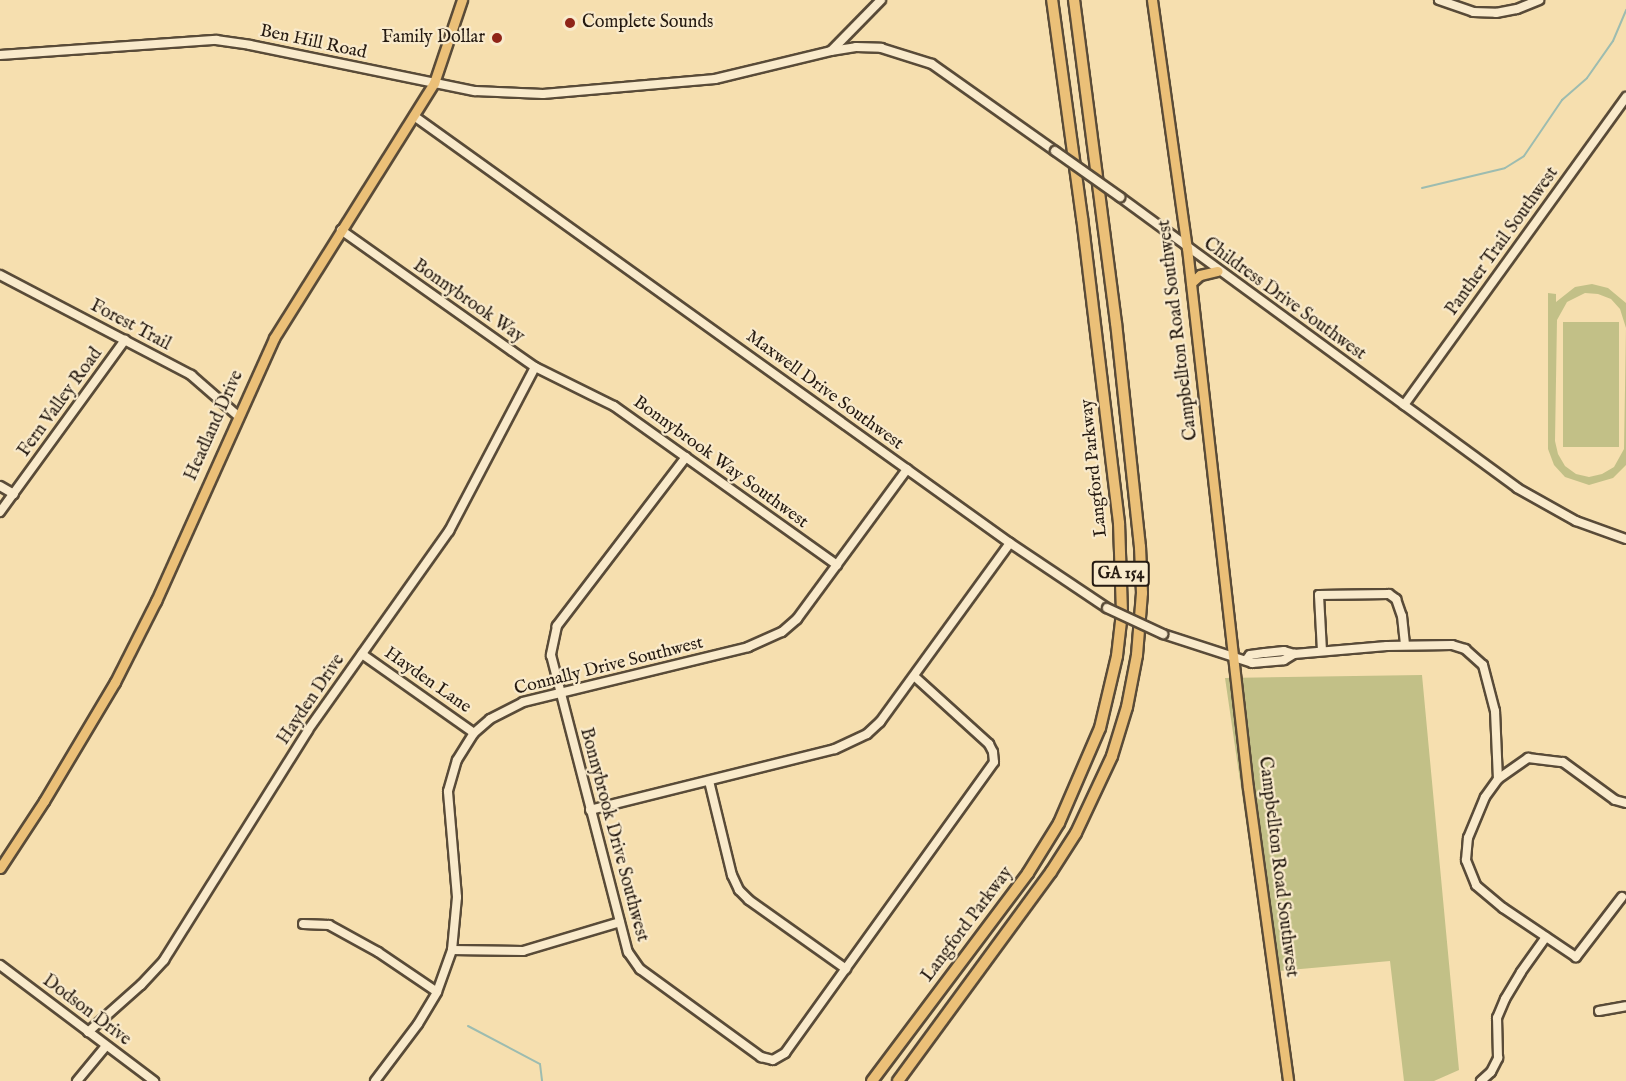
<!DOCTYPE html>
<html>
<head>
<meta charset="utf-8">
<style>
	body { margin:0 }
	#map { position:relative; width:1626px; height:1081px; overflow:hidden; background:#f6dfaf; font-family:"IM FELL English",serif }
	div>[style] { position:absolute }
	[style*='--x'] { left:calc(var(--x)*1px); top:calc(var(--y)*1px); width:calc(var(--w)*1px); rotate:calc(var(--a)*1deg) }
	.green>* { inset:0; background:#c2c087; transform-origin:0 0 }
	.stream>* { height:2px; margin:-1px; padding:0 1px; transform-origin:1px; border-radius:1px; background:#9dbcb0 }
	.roads { filter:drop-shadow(2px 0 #594b38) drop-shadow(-2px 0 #594b38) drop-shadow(0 2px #594b38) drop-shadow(0 -2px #594b38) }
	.minor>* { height:8px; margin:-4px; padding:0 4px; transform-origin:4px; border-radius:4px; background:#f9eacb }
	.major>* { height:9px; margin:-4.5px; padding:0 4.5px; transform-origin:4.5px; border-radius:4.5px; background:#ebc078 }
	.highway>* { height:10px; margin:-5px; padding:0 5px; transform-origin:5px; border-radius:5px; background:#ebc078 }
	.bridges { filter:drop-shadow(2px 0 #594b38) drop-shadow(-2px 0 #594b38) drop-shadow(0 2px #594b38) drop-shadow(0 -2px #594b38) }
	.minor-bridge>* { height:8px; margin:-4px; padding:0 4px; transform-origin:4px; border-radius:4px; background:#f9eacb }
	.dots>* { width:16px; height:16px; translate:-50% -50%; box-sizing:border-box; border:3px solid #f9eacb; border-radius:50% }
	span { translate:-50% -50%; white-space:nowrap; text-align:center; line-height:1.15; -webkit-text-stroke:4.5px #f9eacb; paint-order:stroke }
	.shield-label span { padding:2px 4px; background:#f9eacb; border:2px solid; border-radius:4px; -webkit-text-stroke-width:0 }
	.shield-label { font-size:16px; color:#251a11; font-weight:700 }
	.poi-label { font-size:18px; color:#251a11 }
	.left { translate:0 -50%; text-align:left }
	.right { translate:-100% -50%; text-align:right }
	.street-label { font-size:18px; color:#251a11 }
</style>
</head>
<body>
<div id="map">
	<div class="green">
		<i style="clip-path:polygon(evenodd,1592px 284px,1608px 288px,1626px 303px,1626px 465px,1613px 478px,1589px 485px,1565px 477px,1554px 465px,1548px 449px,1548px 293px,1556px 294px,1556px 302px,1575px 287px,1592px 284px,1585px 293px,1598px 294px,1611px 299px,1620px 309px,1626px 328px,1624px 449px,1614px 467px,1602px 474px,1589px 477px,1576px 474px,1565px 466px,1558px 454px,1555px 441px,1557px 320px,1567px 302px,1585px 293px)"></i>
		<i style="left:1563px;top:322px;width:56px;height:125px"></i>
		<i style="clip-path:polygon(1422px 675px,1459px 1070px,1434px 1081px,1404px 1081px,1390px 961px,1268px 972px,1225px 678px)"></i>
	</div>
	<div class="stream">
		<i style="--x:1422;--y:188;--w:85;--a:-13.5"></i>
		<i style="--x:1505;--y:168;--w:22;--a:-32"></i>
		<i style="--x:1524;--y:156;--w:68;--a:-55.8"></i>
		<i style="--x:1562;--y:100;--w:33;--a:-41"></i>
		<i style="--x:1587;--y:78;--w:45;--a:-54.9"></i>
		<i style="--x:1613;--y:41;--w:34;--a:-67"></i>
		<i style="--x:468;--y:1026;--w:81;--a:27.8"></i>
		<i style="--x:540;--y:1064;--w:17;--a:83"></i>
	</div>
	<div class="roads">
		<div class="minor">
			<i style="--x:1439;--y:0;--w:36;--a:19"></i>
			<i style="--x:1473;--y:12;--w:23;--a:2"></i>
			<i style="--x:1496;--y:13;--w:21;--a:-11"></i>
			<i style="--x:1517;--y:9;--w:24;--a:-22"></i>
			<i style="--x:832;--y:50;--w:70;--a:-45.6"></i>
			<i style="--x:0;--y:55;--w:217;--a:-4"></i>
			<i style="--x:216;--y:40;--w:34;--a:8"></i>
			<i style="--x:250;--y:45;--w:230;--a:11.6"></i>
			<i style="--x:475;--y:91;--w:68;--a:2.5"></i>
			<i style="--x:543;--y:94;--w:173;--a:-5"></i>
			<i style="--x:715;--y:79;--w:119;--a:-13.6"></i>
			<i style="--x:831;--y:51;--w:25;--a:-9"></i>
			<i style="--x:856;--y:47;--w:25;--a:2"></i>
			<i style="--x:881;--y:48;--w:53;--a:17.4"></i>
			<i style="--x:932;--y:64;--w:151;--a:35.3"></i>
			<i style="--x:414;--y:116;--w:733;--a:35.62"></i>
			<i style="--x:1010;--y:543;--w:117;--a:33.8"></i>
			<i style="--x:1120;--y:197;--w:492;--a:36.2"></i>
			<i style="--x:1517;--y:488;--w:68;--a:29.2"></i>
			<i style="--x:1576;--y:521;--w:53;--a:19.8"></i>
			<i style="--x:341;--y:230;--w:209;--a:35.3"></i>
			<i style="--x:512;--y:351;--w:28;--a:35"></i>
			<i style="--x:535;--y:367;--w:88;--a:26.3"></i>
			<i style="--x:614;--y:406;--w:274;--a:35.5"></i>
			<i style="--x:0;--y:275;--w:216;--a:27.6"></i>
			<i style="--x:191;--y:375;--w:61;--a:41"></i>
			<i style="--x:1404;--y:405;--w:380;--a:-54.2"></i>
			<i style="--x:686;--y:457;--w:213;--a:127.4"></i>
			<i style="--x:557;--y:626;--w:30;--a:102"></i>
			<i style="--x:551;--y:655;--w:307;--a:75.5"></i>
			<i style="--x:628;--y:952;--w:21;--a:55"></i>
			<i style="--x:640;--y:969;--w:150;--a:36"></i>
			<i style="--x:761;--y:1057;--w:12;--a:14"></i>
			<i style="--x:773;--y:1060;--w:14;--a:-30"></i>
			<i style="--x:785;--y:1053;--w:358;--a:-54.3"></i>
			<i style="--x:994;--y:762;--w:10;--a:-96"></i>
			<i style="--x:993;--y:752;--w:9;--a:-117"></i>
			<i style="--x:989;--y:744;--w:101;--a:-137.8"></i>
			<i style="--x:0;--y:486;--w:16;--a:30"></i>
			<i style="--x:0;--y:512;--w:213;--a:-54"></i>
			<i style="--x:1163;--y:634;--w:94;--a:18"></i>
			<i style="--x:1252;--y:663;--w:32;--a:-5"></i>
			<i style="--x:1284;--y:660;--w:12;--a:-31"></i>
			<i style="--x:1322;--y:651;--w:56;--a:-93.1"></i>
			<i style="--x:1319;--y:595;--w:70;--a:-0.8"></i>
			<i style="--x:1389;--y:594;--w:9;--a:36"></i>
			<i style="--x:1396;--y:599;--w:18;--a:71"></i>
			<i style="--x:1402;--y:616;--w:29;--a:84"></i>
			<i style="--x:362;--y:654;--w:137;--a:35.2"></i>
			<i style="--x:1246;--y:660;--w:6;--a:-51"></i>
			<i style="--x:1250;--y:655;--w:15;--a:-8"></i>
			<i style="--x:1265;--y:653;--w:19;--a:-6"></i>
			<i style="--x:1284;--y:651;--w:10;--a:17"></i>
			<i style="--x:1294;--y:654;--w:93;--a:-4.9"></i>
			<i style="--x:1387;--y:646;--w:65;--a:-0.9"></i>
			<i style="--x:1452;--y:645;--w:14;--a:17"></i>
			<i style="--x:1465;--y:649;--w:24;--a:42"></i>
			<i style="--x:1483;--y:665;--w:48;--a:75.4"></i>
			<i style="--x:1495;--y:711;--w:68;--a:87.5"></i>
			<i style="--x:709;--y:781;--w:97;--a:76.3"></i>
			<i style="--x:732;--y:875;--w:17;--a:65"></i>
			<i style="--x:739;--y:890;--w:14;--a:45"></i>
			<i style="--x:749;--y:900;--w:119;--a:35.4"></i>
			<i style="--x:590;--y:810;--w:252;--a:-14"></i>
			<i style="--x:835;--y:749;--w:35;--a:-25"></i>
			<i style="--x:867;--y:734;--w:18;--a:-43"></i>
			<i style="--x:880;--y:722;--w:221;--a:-54"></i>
			<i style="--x:1622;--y:897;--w:76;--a:127.5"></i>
			<i style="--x:1576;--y:957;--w:88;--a:-146.1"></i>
			<i style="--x:1503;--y:908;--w:35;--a:-140"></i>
			<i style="--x:1476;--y:885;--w:27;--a:-112"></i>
			<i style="--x:1466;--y:860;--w:22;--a:-85"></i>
			<i style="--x:1468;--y:838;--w:44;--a:-67.5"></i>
			<i style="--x:1485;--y:797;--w:22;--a:-54"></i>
			<i style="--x:1498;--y:779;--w:37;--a:-35"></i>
			<i style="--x:1528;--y:758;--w:35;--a:7"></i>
			<i style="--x:1563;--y:762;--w:64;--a:36.2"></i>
			<i style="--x:1615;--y:800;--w:11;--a:15"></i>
			<i style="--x:303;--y:924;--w:26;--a:2"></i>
			<i style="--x:329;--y:925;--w:56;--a:28.9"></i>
			<i style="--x:378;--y:952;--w:71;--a:34.1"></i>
			<i style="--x:452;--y:950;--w:71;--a:0.8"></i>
			<i style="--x:523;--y:951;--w:101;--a:-16.6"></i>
			<i style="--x:0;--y:965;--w:193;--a:37"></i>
			<i style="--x:1599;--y:1011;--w:27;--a:-10"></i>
			<i style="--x:88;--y:1032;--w:71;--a:-41.6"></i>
			<i style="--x:141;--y:985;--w:34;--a:-47"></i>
			<i style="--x:164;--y:960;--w:271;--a:-57.9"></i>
			<i style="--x:308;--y:730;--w:244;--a:-54.7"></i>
			<i style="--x:449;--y:531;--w:185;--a:-62.3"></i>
			<i style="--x:77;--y:1081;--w:45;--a:-50.4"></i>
			<i style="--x:375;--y:1081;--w:71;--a:-53"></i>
			<i style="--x:418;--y:1024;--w:37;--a:-59"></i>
			<i style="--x:437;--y:992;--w:45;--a:-70.3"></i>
			<i style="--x:452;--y:950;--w:53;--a:-84.6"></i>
			<i style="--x:457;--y:897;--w:106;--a:-94.9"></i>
			<i style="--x:448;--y:791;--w:32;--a:-74"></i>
			<i style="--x:457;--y:760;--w:32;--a:-58"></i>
			<i style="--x:474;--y:733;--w:21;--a:-41"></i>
			<i style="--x:490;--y:719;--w:37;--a:-27"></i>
			<i style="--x:523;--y:702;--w:232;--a:-13.7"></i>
			<i style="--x:748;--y:647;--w:37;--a:-24"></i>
			<i style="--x:782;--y:632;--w:20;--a:-41"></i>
			<i style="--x:797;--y:619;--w:186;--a:-53.7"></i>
			<i style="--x:1481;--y:1081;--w:13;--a:-42"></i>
			<i style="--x:1491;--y:1072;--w:16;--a:-63"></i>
			<i style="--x:1498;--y:1058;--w:40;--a:-91.4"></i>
			<i style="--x:1497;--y:1018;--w:21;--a:-67"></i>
			<i style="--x:1505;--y:999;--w:31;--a:-59"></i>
			<i style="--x:1521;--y:972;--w:43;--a:-54.5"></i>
		</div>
		<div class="major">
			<i style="--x:1152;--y:0;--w:250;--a:82"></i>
			<i style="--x:1187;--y:248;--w:543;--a:83.56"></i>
			<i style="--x:1248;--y:788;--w:296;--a:82.2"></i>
			<i style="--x:1191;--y:283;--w:12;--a:-42"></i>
			<i style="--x:1200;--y:275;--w:18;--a:-13"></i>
			<i style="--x:0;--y:868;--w:80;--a:-56.7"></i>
			<i style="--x:44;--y:801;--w:139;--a:-59.2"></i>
			<i style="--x:115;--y:682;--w:91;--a:-63.2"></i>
			<i style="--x:156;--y:601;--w:288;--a:-65.8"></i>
			<i style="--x:274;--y:338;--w:301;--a:-57.9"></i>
			<i style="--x:434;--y:83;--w:88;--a:-71.4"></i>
		</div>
		<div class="highway">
			<i style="--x:872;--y:1081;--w:260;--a:-53.1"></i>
			<i style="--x:1028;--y:873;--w:59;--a:-58.2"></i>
			<i style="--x:1059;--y:823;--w:103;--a:-66.7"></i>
			<i style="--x:1100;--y:728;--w:74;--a:-76.7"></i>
			<i style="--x:1117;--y:656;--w:43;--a:-83.4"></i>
			<i style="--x:1122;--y:613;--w:90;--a:-91.9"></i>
			<i style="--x:1119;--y:523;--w:307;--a:-96.9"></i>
			<i style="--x:1082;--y:218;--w:220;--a:-97.8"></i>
			<i style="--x:898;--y:1081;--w:259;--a:-53.8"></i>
			<i style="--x:1051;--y:872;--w:46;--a:-57.3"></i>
			<i style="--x:1076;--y:833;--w:85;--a:-64.9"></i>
			<i style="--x:1112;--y:756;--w:51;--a:-73"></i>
			<i style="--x:1127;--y:707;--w:53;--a:-79.1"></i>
			<i style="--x:1137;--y:655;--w:62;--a:-85.4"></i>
			<i style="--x:1142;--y:593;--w:46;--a:-92.5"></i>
			<i style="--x:1140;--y:547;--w:225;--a:-96.1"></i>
			<i style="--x:1116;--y:323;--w:326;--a:-97.4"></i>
		</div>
	</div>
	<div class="bridges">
		<div class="minor-bridge">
			<i style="--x:1055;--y:151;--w:80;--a:35.3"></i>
			<i style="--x:1107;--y:608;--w:62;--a:24.9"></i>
		</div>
	</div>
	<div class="dots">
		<i style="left:570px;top:23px;background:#8f2418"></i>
		<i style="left:497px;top:38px;background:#8f2418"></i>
	</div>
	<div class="shield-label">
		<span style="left:1121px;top:574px">GA 154</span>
	</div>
	<div class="poi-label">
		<span class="left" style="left:582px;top:23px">Complete Sounds</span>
		<span class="right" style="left:485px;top:38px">Family Dollar</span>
	</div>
	<div class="street-label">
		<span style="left:313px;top:43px;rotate:12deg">Ben Hill Road</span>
		<span style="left:1503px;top:242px;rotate:-54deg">Panther Trail Southwest</span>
		<span style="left:1284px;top:300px;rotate:36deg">Childress Drive Southwest</span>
		<span style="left:468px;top:302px;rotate:35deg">Bonnybrook Way</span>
		<span style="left:130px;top:326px;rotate:28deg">Forest Trail</span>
		<span style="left:1179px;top:330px;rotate:-97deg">Campbellton Road Southwest</span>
		<span style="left:824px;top:391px;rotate:36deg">Maxwell Drive Southwest</span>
		<span style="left:61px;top:403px;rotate:-54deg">Fern Valley Road</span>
		<span style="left:215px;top:426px;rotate:-66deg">Headland Drive</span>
		<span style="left:720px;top:463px;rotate:36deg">Bonnybrook Way Southwest</span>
		<span style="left:1095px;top:468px;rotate:-96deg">Langford Parkway</span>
		<span style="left:609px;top:667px;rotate:-14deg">Connally Drive Southwest</span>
		<span style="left:427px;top:681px;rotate:35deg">Hayden Lane</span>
		<span style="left:312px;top:700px;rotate:-56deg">Hayden Drive</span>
		<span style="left:613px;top:835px;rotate:75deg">Bonnybrook Drive Southwest</span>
		<span style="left:1277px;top:867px;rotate:83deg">Campbellton Road Southwest</span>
		<span style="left:968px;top:925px;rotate:-53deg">Langford Parkway</span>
		<span style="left:86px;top:1011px;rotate:37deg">Dodson Drive</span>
	</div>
</div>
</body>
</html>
